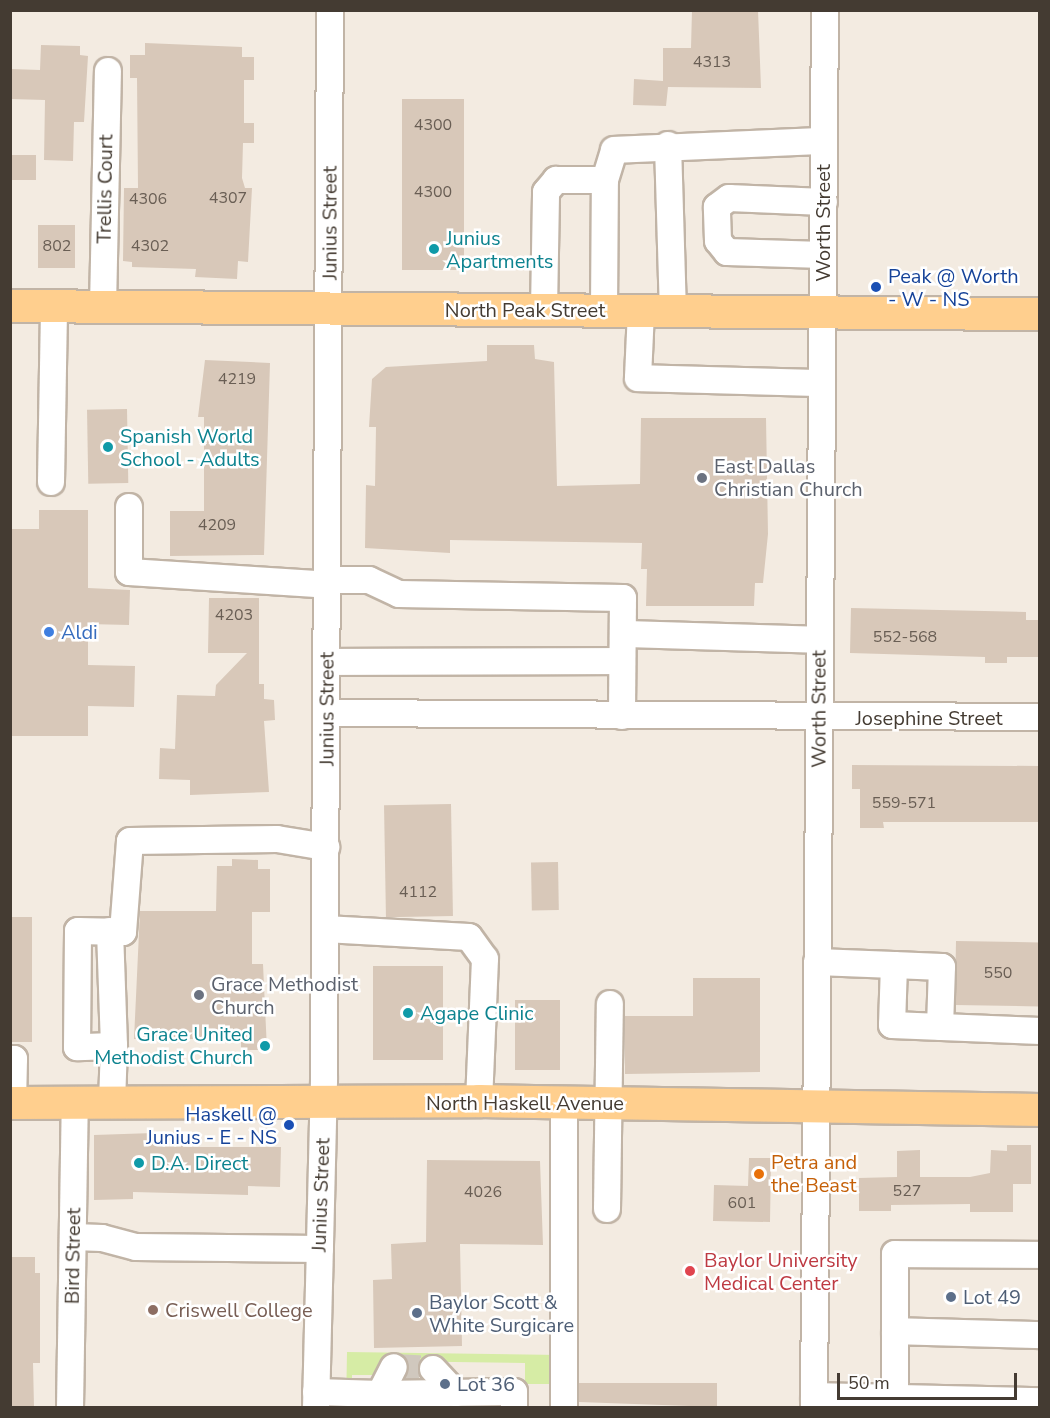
<!DOCTYPE html>
<html>
<head>
<meta charset="utf-8">
<style>
	body { margin:0 }
	#map { position:relative; width:1050px; height:1418px; overflow:hidden; background:#f3ebe1; font-family:"Nunito Sans",sans-serif }
	div>[style] { position:absolute }
	[style*='--x'] { left:calc(var(--x)*1px); top:calc(var(--y)*1px); width:calc(var(--w)*1px); rotate:calc(var(--a)*1deg) }
	.green>* { inset:0; background:#d6eca5 }
	.building>* { inset:0; background:#d8c8b9; transform-origin:0 0 }
	.minor-tunnel>* { height:26px; margin-top:-13px; transform-origin:0; background:repeating-linear-gradient(90deg,#d0c8be 0 26px,transparent 0 39px) }
	.roads { filter:drop-shadow(2px 0 #c1b4a6) drop-shadow(-2px 0 #c1b4a6) drop-shadow(0 2px #c1b4a6) drop-shadow(0 -2px #c1b4a6) }
	.minor>* { height:26px; margin:-13px; padding:0 13px; transform-origin:13px; border-radius:13px; background:#fff }
	.major>* { height:32px; margin:-16px; padding:0 16px; transform-origin:16px; border-radius:16px; background:#ffcf8e }
	.dots>* { width:16px; height:16px; translate:-50% -50%; box-sizing:border-box; border:3px solid #fff; border-radius:50% }
	span { translate:-50% -50%; white-space:nowrap; text-align:center; line-height:1.15; -webkit-text-stroke:5px #fff; paint-order:stroke }
	.number-label { font-size:16px; color:#695e54 }
	.number-label span { -webkit-text-stroke-width:0 }
	.street-label { font-size:20px; color:#443b32 }
	.culture-label { font-size:20px; color:#0d838f }
	.left { translate:0 -50%; text-align:left }
	.right { translate:-100% -50%; text-align:right }
	.transit-label { font-size:20px; color:#164399 }
	.worship-label { font-size:20px; color:#5b616d }
	.shop-label { font-size:20px; color:#366cbe }
	.food-label { font-size:20px; color:#c56008 }
	.health-label { font-size:20px; color:#be3a42 }
	.service-label { font-size:20px; color:#4e5e75 }
	.education-label { font-size:20px; color:#785e54 }
	.frame { position:absolute; inset:0; border:12px solid #443b32; pointer-events:none }
	.scale { position:absolute; left:837px; top:1373px; width:180px; height:27px; box-sizing:border-box; border:3px solid #443b32; border-top:0; padding-left:8px; font-size:18px; line-height:21px; white-space:nowrap; color:#443b32; -webkit-text-stroke:4px #fff; paint-order:stroke }
</style>
</head>
<body>
<div id="map">
	<div class="green">
		<i style="clip-path:polygon(347px 1352px,560px 1355px,559px 1407px,550px 1407px,550px 1384px,525px 1384px,525px 1363px,379px 1361px,378px 1375px,352px 1375px,352px 1407px,346px 1408px)"></i>
	</div>
	<div class="building">
		<i style="clip-path:polygon(692px 10px,758px 10px,761px 88px,668px 87px,666px 106px,633px 105px,634px 79px,663px 81px,663px 48px,691px 48px)"></i>
		<i style="clip-path:polygon(145px 43px,242px 47px,242px 57px,254px 57px,254px 80px,244px 80px,244px 123px,254px 123px,254px 143px,243px 143px,242px 178px,245px 188px,252px 188px,248px 262px,238px 261px,237px 279px,195px 277px,196px 269px,132px 267px,132px 262px,123px 261px,124px 188px,138px 188px,137px 78px,130px 78px,130px 55px,145px 55px)"></i>
		<i style="clip-path:polygon(41px 45px,80px 46px,80px 55px,88px 56px,84px 122px,74px 122px,73px 161px,44px 160px,45px 100px,10px 99px,10px 69px,40px 70px)"></i>
		<i style="left:402px;top:99px;width:62px;height:171px"></i>
		<i style="left:36px;top:155px;width:25px;height:26px;rotate:90deg"></i>
		<i style="left:38px;top:225px;width:37px;height:43px"></i>
		<i style="clip-path:polygon(487px 345px,534px 345px,535px 359px,554px 362px,557px 486px,640px 484px,641px 418px,766px 418px,768px 534px,763px 583px,755px 583px,754px 606px,646px 606px,647px 569px,641px 569px,642px 543px,450px 540px,450px 553px,365px 548px,366px 485px,375px 486px,376px 427px,369px 427px,372px 379px,386px 367px,487px 361px)"></i>
		<i style="clip-path:polygon(205px 360px,270px 363px,264px 555px,170px 556px,170px 511px,204px 511px,204px 417px,198px 417px)"></i>
		<i style="left:127px;top:409px;width:74px;height:40px;rotate:89deg"></i>
		<i style="clip-path:polygon(39px 510px,88px 510px,88px 588px,130px 590px,129px 625px,88px 624px,88px 665px,135px 666px,134px 707px,88px 706px,88px 736px,10px 736px,10px 529px,39px 529px)"></i>
		<i style="clip-path:polygon(209px 598px,259px 598px,259px 684px,264px 684px,264px 699px,274px 700px,275px 720px,264px 721px,269px 792px,190px 795px,190px 780px,159px 779px,160px 748px,175px 749px,177px 695px,215px 696px,216px 685px,247px 653px,208px 653px)"></i>
		<i style="clip-path:polygon(851px 608px,1026px 612px,1026px 620px,1040px 620px,1040px 657px,1007px 657px,1007px 663px,985px 663px,985px 657px,850px 653px)"></i>
		<i style="clip-path:polygon(852px 765px,1040px 766px,1040px 822px,883px 822px,884px 828px,860px 828px,860px 789px,852px 789px)"></i>
		<i style="left:451px;top:804px;width:112px;height:67px;rotate:89deg"></i>
		<i style="clip-path:polygon(232px 859px,258px 860px,258px 869px,270px 869px,270px 912px,252px 912px,252px 964px,263px 964px,267px 1050px,241px 1050px,241px 1039px,134px 1039px,140px 911px,216px 911px,217px 866px,232px 866px)"></i>
		<i style="left:558px;top:862px;width:48px;height:27px;rotate:89deg"></i>
		<i style="left:10px;top:917px;width:22px;height:125px"></i>
		<i style="left:956px;top:941px;width:84px;height:64px;rotate:1deg"></i>
		<i style="left:373px;top:966px;width:70px;height:94px"></i>
		<i style="clip-path:polygon(693px 978px,760px 978px,760px 1072px,625px 1074px,625px 1016px,693px 1016px)"></i>
		<i style="left:560px;top:1000px;width:70px;height:45px;rotate:90deg"></i>
		<i style="clip-path:polygon(183px 1132px,183px 1147px,281px 1147px,280px 1187px,248px 1186px,248px 1195px,133px 1192px,133px 1199px,94px 1200px,94px 1135px)"></i>
		<i style="clip-path:polygon(1007px 1145px,1031px 1145px,1031px 1184px,1013px 1184px,1013px 1212px,970px 1212px,970px 1204px,891px 1205px,891px 1211px,859px 1211px,859px 1178px,897px 1177px,897px 1151px,920px 1150px,920px 1177px,970px 1177px,990px 1173px,991px 1150px,1007px 1151px)"></i>
		<i style="clip-path:polygon(749px 1158px,771px 1158px,770px 1222px,713px 1221px,714px 1185px,748px 1186px)"></i>
		<i style="clip-path:polygon(427px 1160px,540px 1161px,543px 1245px,460px 1244px,462px 1346px,374px 1348px,373px 1280px,392px 1279px,391px 1244px,426px 1242px)"></i>
		<i style="clip-path:polygon(10px 1257px,35px 1257px,35px 1273px,40px 1273px,40px 1363px,33px 1363px,34px 1407px,10px 1407px)"></i>
		<i style="clip-path:polygon(579px 1383px,717px 1383px,717px 1407px,579px 1402px)"></i>
	</div>
	<div class="minor-tunnel">
		<i style="--x:394;--y:1367;--w:39;--a:3"></i>
	</div>
	<div class="roads">
		<div class="minor">
			<i style="--x:668;--y:145;--w:166;--a:88.3"></i>
			<i style="--x:823;--y:255;--w:96;--a:-178.2"></i>
			<i style="--x:727;--y:252;--w:14;--a:-129"></i>
			<i style="--x:718;--y:241;--w:34;--a:-92"></i>
			<i style="--x:717;--y:207;--w:15;--a:-37"></i>
			<i style="--x:729;--y:198;--w:95;--a:2.4"></i>
			<i style="--x:103;--y:307;--w:236;--a:-88.8"></i>
			<i style="--x:544;--y:310;--w:118;--a:-89"></i>
			<i style="--x:546;--y:192;--w:16;--a:-50"></i>
			<i style="--x:556;--y:180;--w:49;--a:0"></i>
			<i style="--x:604;--y:311;--w:131;--a:-89.6"></i>
			<i style="--x:605;--y:180;--w:31;--a:-73"></i>
			<i style="--x:614;--y:150;--w:210;--a:-2.5"></i>
			<i style="--x:641;--y:311;--w:67;--a:92.6"></i>
			<i style="--x:638;--y:378;--w:184;--a:1.6"></i>
			<i style="--x:51;--y:482;--w:175;--a:-89"></i>
			<i style="--x:129;--y:507;--w:65;--a:90"></i>
			<i style="--x:129;--y:572;--w:199;--a:3.7"></i>
			<i style="--x:328;--y:580;--w:41;--a:0"></i>
			<i style="--x:369;--y:580;--w:33;--a:25"></i>
			<i style="--x:399;--y:594;--w:224;--a:1"></i>
			<i style="--x:623;--y:598;--w:118;--a:90.5"></i>
			<i style="--x:623;--y:634;--w:197;--a:1.7"></i>
			<i style="--x:327;--y:662;--w:295;--a:-0.2"></i>
			<i style="--x:327;--y:713;--w:713;--a:0.32"></i>
			<i style="--x:325;--y:929;--w:144;--a:3.2"></i>
			<i style="--x:469;--y:937;--w:27;--a:54"></i>
			<i style="--x:485;--y:959;--w:142;--a:92.4"></i>
			<i style="--x:110;--y:931;--w:115;--a:88"></i>
			<i style="--x:817;--y:962;--w:77;--a:2.2"></i>
			<i style="--x:894;--y:965;--w:60;--a:91.9"></i>
			<i style="--x:892;--y:1025;--w:148;--a:2.3"></i>
			<i style="--x:894;--y:965;--w:48;--a:2.4"></i>
			<i style="--x:942;--y:967;--w:60;--a:91.9"></i>
			<i style="--x:10;--y:1059;--w:4;--a:0"></i>
			<i style="--x:14;--y:1059;--w:44;--a:91.3"></i>
			<i style="--x:112;--y:1103;--w:57;--a:-88"></i>
			<i style="--x:114;--y:1046;--w:37;--a:178"></i>
			<i style="--x:77;--y:1047;--w:116;--a:-89.5"></i>
			<i style="--x:78;--y:931;--w:45;--a:1.3"></i>
			<i style="--x:123;--y:932;--w:91;--a:-85.6"></i>
			<i style="--x:130;--y:841;--w:147;--a:-0.8"></i>
			<i style="--x:277;--y:839;--w:50;--a:9.3"></i>
			<i style="--x:564;--y:1103;--w:305;--a:90"></i>
			<i style="--x:607;--y:1209;--w:205;--a:-89.2"></i>
			<i style="--x:73;--y:1237;--w:29;--a:2"></i>
			<i style="--x:102;--y:1238;--w:35;--a:15"></i>
			<i style="--x:136;--y:1247;--w:184;--a:0.6"></i>
			<i style="--x:895;--y:1331;--w:145;--a:1.6"></i>
			<i style="--x:433;--y:1369;--w:33;--a:47"></i>
			<i style="--x:316;--y:1392;--w:64;--a:1.8"></i>
			<i style="--x:380;--y:1394;--w:30;--a:-63"></i>
			<i style="--x:814;--y:1396;--w:226;--a:1.3"></i>
			<i style="--x:895;--y:1397;--w:143;--a:-90"></i>
			<i style="--x:895;--y:1254;--w:145;--a:0.4"></i>
			<i style="--x:70;--y:1408;--w:304;--a:-89.1"></i>
			<i style="--x:316;--y:1408;--w:328;--a:-88.6"></i>
			<i style="--x:324;--y:1080;--w:1070;--a:-89.68"></i>
			<i style="--x:380;--y:1408;--w:14;--a:-90"></i>
			<i style="--x:380;--y:1394;--w:134;--a:-0.9"></i>
			<i style="--x:514;--y:1392;--w:16;--a:90"></i>
			<i style="--x:814;--y:1408;--w:1398;--a:-89.55"></i>
		</div>
		<div class="major">
			<i style="--x:10;--y:306;--w:1030;--a:0.45"></i>
			<i style="--x:10;--y:1103;--w:469;--a:-0.2"></i>
			<i style="--x:479;--y:1101;--w:561;--a:0.92"></i>
		</div>
	</div>
	<div class="dots">
		<i style="left:434px;top:249px;background:#0f9aa8"></i>
		<i style="left:876px;top:287px;background:#1a4fb4"></i>
		<i style="left:108px;top:447px;background:#0f9aa8"></i>
		<i style="left:702px;top:478px;background:#6b7280"></i>
		<i style="left:49px;top:632px;background:#3f7fe0"></i>
		<i style="left:199px;top:995px;background:#6b7280"></i>
		<i style="left:408px;top:1013px;background:#0f9aa8"></i>
		<i style="left:265px;top:1046px;background:#0f9aa8"></i>
		<i style="left:289px;top:1125px;background:#1a4fb4"></i>
		<i style="left:139px;top:1163px;background:#0f9aa8"></i>
		<i style="left:759px;top:1174px;background:#e8710a"></i>
		<i style="left:690px;top:1271px;background:#e0444e"></i>
		<i style="left:951px;top:1297px;background:#5c6f8a"></i>
		<i style="left:153px;top:1310px;background:#8d6e63"></i>
		<i style="left:417px;top:1313px;background:#5c6f8a"></i>
		<i style="left:445px;top:1384px;background:#5c6f8a"></i>
	</div>
	<div class="number-label">
		<span style="left:712px;top:62px">4313</span>
		<span style="left:433px;top:125px">4300</span>
		<span style="left:433px;top:192px">4300</span>
		<span style="left:228px;top:198px">4307</span>
		<span style="left:148px;top:199px">4306</span>
		<span style="left:57px;top:246px">802</span>
		<span style="left:150px;top:246px">4302</span>
		<span style="left:237px;top:379px">4219</span>
		<span style="left:217px;top:525px">4209</span>
		<span style="left:234px;top:615px">4203</span>
		<span style="left:905px;top:637px">552-568</span>
		<span style="left:904px;top:803px">559-571</span>
		<span style="left:418px;top:892px">4112</span>
		<span style="left:998px;top:973px">550</span>
		<span style="left:907px;top:1191px">527</span>
		<span style="left:483px;top:1192px">4026</span>
		<span style="left:742px;top:1203px">601</span>
	</div>
	<div class="street-label">
		<span style="left:105px;top:189px;rotate:-89deg">Trellis Court</span>
		<span style="left:330px;top:223px;rotate:-90deg">Junius Street</span>
		<span style="left:823px;top:223px;rotate:-90deg">Worth Street</span>
		<span style="left:525px;top:310px">North Peak Street</span>
		<span style="left:327px;top:709px;rotate:-90deg">Junius Street</span>
		<span style="left:819px;top:709px;rotate:-90deg">Worth Street</span>
		<span style="left:929px;top:718px">Josephine Street</span>
		<span style="left:525px;top:1103px">North Haskell Avenue</span>
		<span style="left:321px;top:1195px;rotate:-88deg">Junius Street</span>
		<span style="left:73px;top:1256px;rotate:-89deg">Bird Street</span>
	</div>
	<div class="culture-label">
		<span class="left" style="left:446px;top:250px">Junius<br>Apartments</span>
		<span class="left" style="left:120px;top:448px">Spanish World<br>School - Adults</span>
		<span class="left" style="left:420px;top:1013px">Agape Clinic</span>
		<span class="right" style="left:253px;top:1046px">Grace United<br>Methodist Church</span>
		<span class="left" style="left:151px;top:1163px">D.A. Direct</span>
	</div>
	<div class="transit-label">
		<span class="left" style="left:888px;top:288px">Peak @ Worth<br>- W - NS</span>
		<span class="right" style="left:277px;top:1126px">Haskell @<br>Junius - E - NS</span>
	</div>
	<div class="worship-label">
		<span class="left" style="left:714px;top:478px">East Dallas<br>Christian Church</span>
		<span class="left" style="left:211px;top:996px">Grace Methodist<br>Church</span>
	</div>
	<div class="shop-label">
		<span class="left" style="left:61px;top:632px">Aldi</span>
	</div>
	<div class="food-label">
		<span class="left" style="left:771px;top:1174px">Petra and<br>the Beast</span>
	</div>
	<div class="health-label">
		<span class="left" style="left:704px;top:1272px">Baylor University<br>Medical Center</span>
	</div>
	<div class="service-label">
		<span class="left" style="left:963px;top:1297px">Lot 49</span>
		<span class="left" style="left:429px;top:1314px">Baylor Scott &amp;<br>White Surgicare</span>
		<span class="left" style="left:457px;top:1384px">Lot 36</span>
	</div>
	<div class="education-label">
		<span class="left" style="left:165px;top:1310px">Criswell College</span>
	</div>
	<div class="frame"></div>
	<div class="scale">50 m</div>
</div>
</body>
</html>
